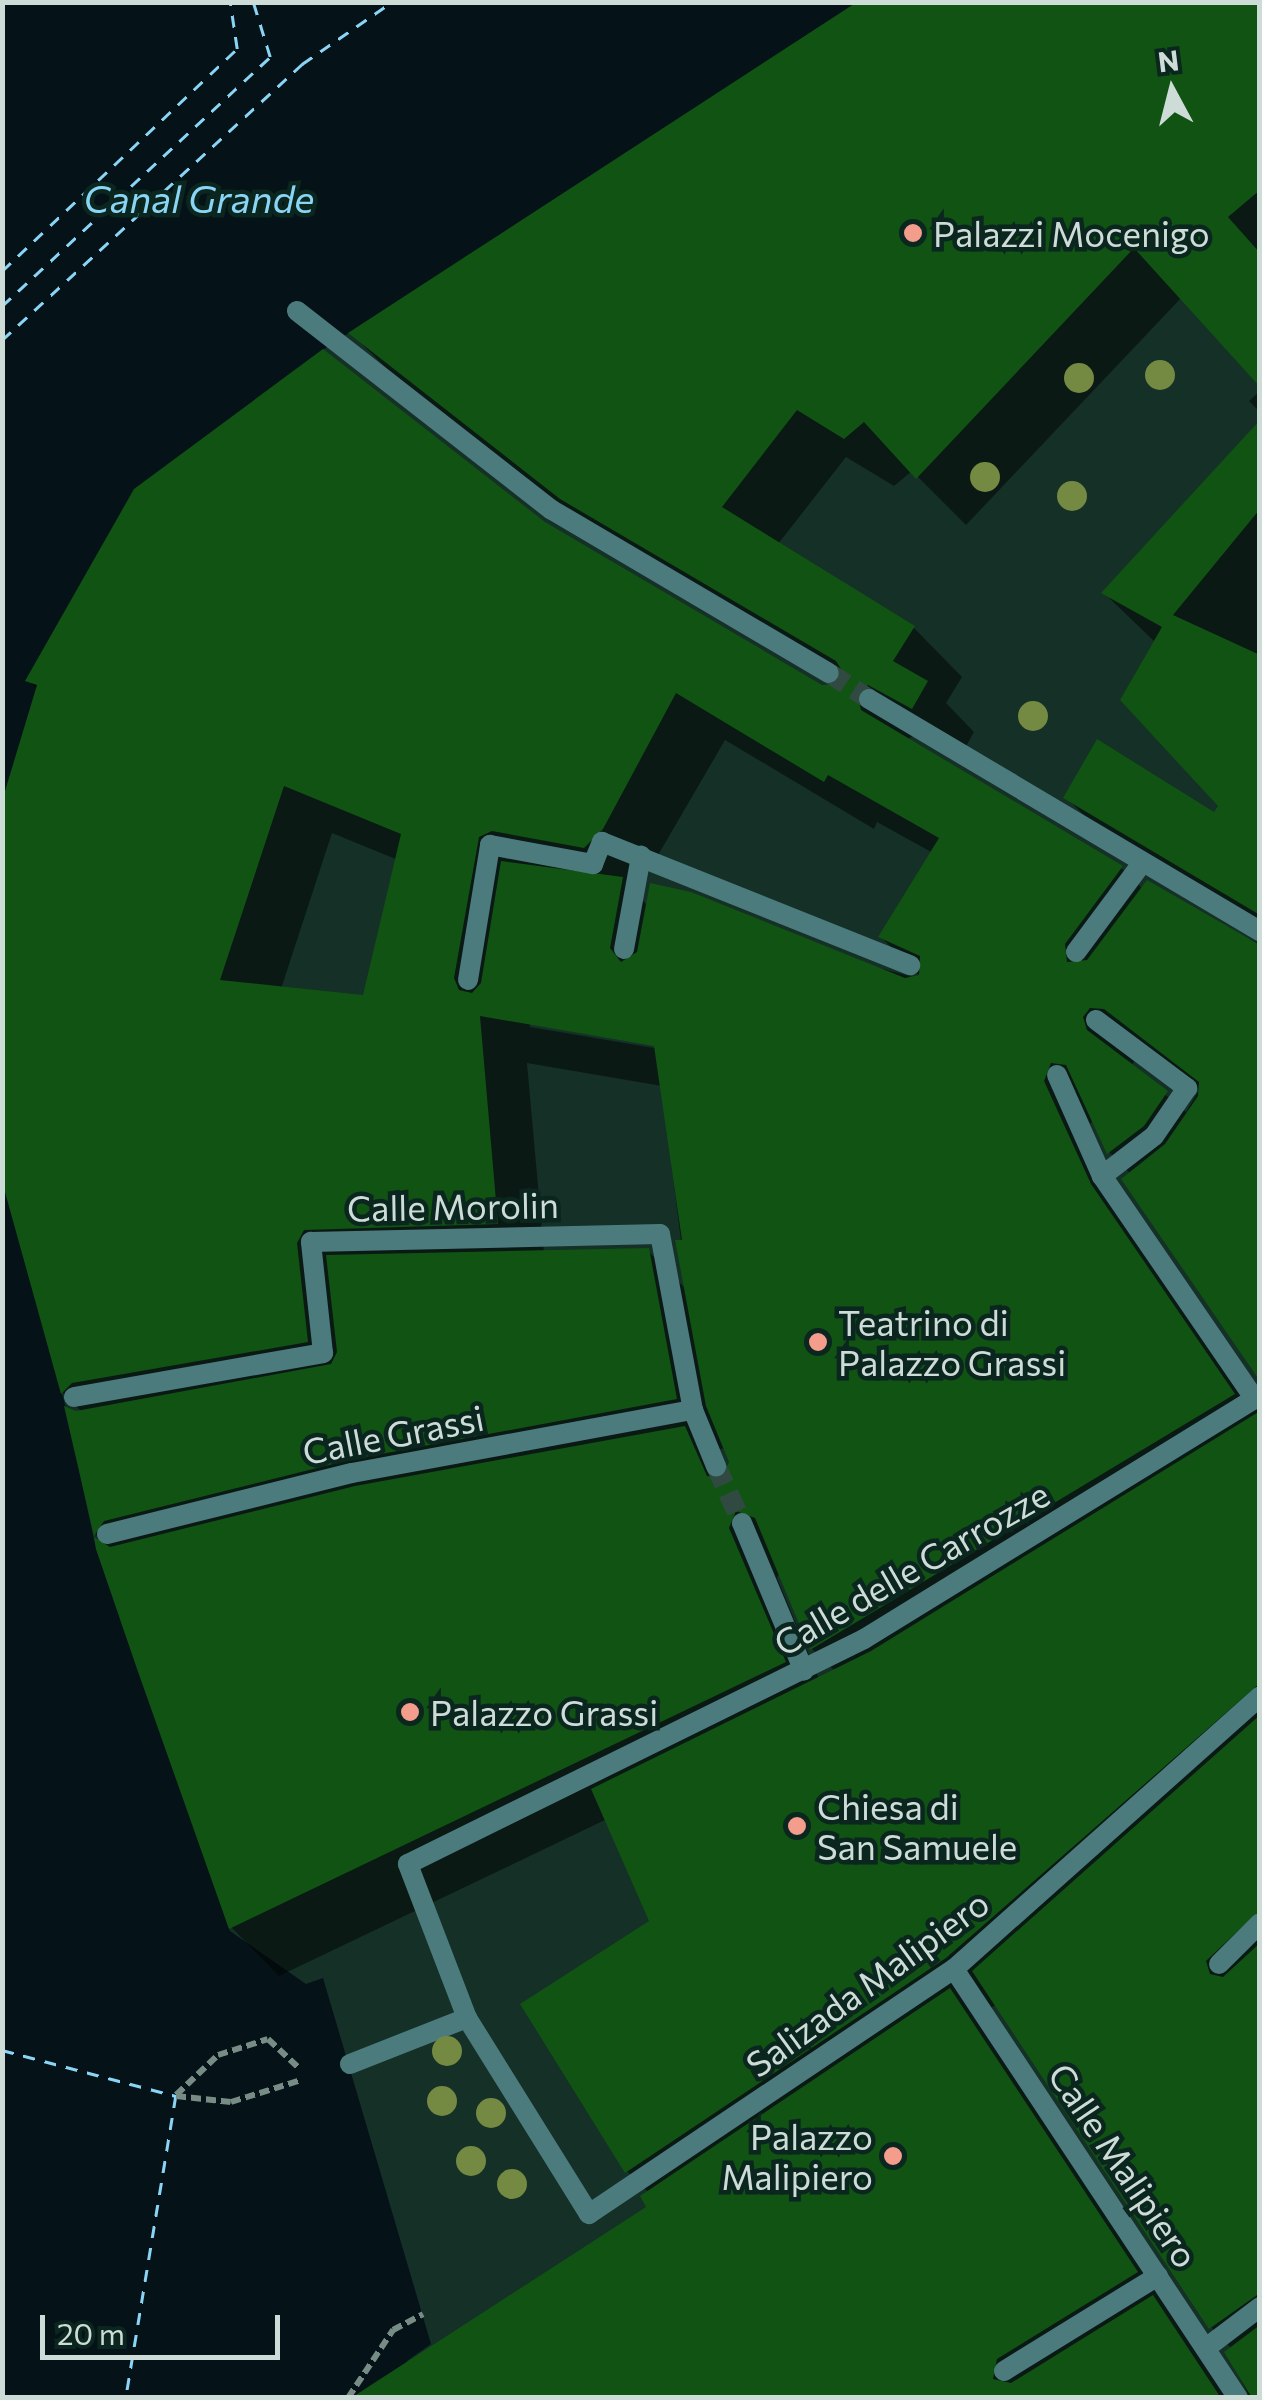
<!DOCTYPE html>
<html>
<head>
<meta charset="utf-8">
<style>
	body { margin:0 }
	#map { position:relative; width:1262px; height:2400px; overflow:hidden; background:#143027; font-family:Commissioner,sans-serif }
	div>[style] { position:absolute }
	[style*='--x'] { left:calc(var(--x)*1px); top:calc(var(--y)*1px); width:calc(var(--w)*1px); rotate:calc(var(--a)*1deg) }
	.water>* { inset:0; background:#051318 }
	.shadow>* { inset:0; background:#0007 }
	.ferry>* { height:2.5px; margin-top:-1.25px; transform-origin:0; background:repeating-linear-gradient(90deg,#8ad5f5 0 12px,transparent 0 22px) }
	.building>* { inset:0; background:#115313 }
	.street-tunnel>* { height:20px; margin-top:-10px; transform-origin:0; background:repeating-linear-gradient(90deg,#304a41 0 20px,transparent 0 30px) }
	.path>* { height:6px; margin-top:-3px; transform-origin:0; background:repeating-linear-gradient(90deg,#778c84 0 10px,transparent 0 15px) }
	.street>* { height:20px; margin:-10px; padding:0 10px; transform-origin:10px; border-radius:10px; background:#4c7b7d }
	.trees>* { width:30px; height:30px; margin:-15px; border-radius:50%; background:#748942 }
	.dots>* { width:28px; height:28px; translate:-50% -50%; box-sizing:border-box; border:5px solid #0a261e; border-radius:50% }
	span { translate:-50% -50%; white-space:nowrap; text-align:center; line-height:1.15; -webkit-text-stroke:9px #0a261e; paint-order:stroke }
	.poi-label { font-size:35px; color:#cddcd6 }
	.left { translate:0 -50%; text-align:left }
	.right { translate:-100% -50%; text-align:right }
	.street-label { font-size:35px; color:#cddcd6 }
	.water-label { font-size:38px; color:#8ad5f5; font-style:italic }
	.frame { position:absolute; inset:0; border:5px solid #cddcd6; pointer-events:none }
	.north { position:absolute; left:1122px; top:40px; width:100px; height:100px; -webkit-text-stroke:8px #0a261e; paint-order:stroke; rotate:353deg; font-size:28px; font-weight:700; line-height:40px; text-align:center; color:#cddcd6 }
	.north::after { content:''; display:block; margin:auto; width:35px; height:45px; background:#cddcd6; clip-path:polygon(50% 0,100% 100%,50% 72%,0 100%) }
	.scale { position:absolute; left:40px; top:2315px; width:240px; height:45px; box-sizing:border-box; border:5px solid #cddcd6; border-top:0; padding-left:12px; font-size:30px; line-height:35px; white-space:nowrap; color:#cddcd6; -webkit-text-stroke:8px #0a261e; paint-order:stroke }
</style>
</head>
<body>
<div id="map">
	<div class="water">
		<i style="clip-path:polygon(3px 3px,857px 3px,321px 351px,26px 681px,44px 688px,28px 716px,3px 801px)"></i>
		<i style="clip-path:polygon(2px 1181px,66px 1408px,96px 1549px,230px 1931px,306px 1984px,323px 1978px,431px 2344px,407px 2361px,421px 2397px,3px 2397px)"></i>
	</div>
	<div class="shadow">
		<i style="clip-path:polygon(evenodd,1260px 2px,1260px 383px,1182px 297px,966px 525px,912px 471px,894px 486px,846px 457px,778px 544px,914px 628px,962px 677px,946px 703px,974px 732px,961px 755px,918px 732px,907px 740px,1121px 868px,1143px 889px,1260px 944px,1260px 1377px,1131px 1174px,1110px 1153px,1094px 1119px,1090px 1124px,1138px 1235px,1260px 1412px,1260px 2398px,1250px 2398px,1227px 2352px,1232px 2349px,1211px 2327px,997px 2004px,976px 2018px,1235px 2398px,424px 2398px,650px 2207px,649px 2193px,627px 2171px,523px 2005px,652px 1922px,607px 1819px,279px 1976px,231px 1927px,106px 1545px,96px 1535px,68px 1410px,82px 1412px,63px 1393px,2px 1171px,38px 690px,28px 680px,543px 524px,822px 688px,843px 683px,611px 547px,399px 381px,351px 333px,1260px 2px,725px 740px,874px 829px,877px 822px,933px 853px,881px 937px,924px 980px,648px 906px,636px 893px,725px 740px,1260px 2px,332px 833px,398px 860px,365px 998px,281px 989px,332px 833px,1260px 2px,530px 1022px,667px 1045px,666px 1050px,530px 1027px,530px 1022px,1260px 2px,1139px 1055px,1155px 1057px,1199px 1090px,1186px 1112px,1131px 1066px,1139px 1055px,1260px 2px,527px 1063px,662px 1086px,687px 1290px,648px 1251px,544px 1253px,527px 1063px,1260px 2px,726px 1448px,732px 1461px,729px 1474px,707px 1452px,726px 1448px,1260px 2px,780px 1571px,812px 1649px,835px 1671px,819px 1679px,777px 1578px,780px 1571px)"></i>
		<i style="clip-path:polygon(1260px 391px,1260px 412px,1249px 401px)"></i>
		<i style="clip-path:polygon(1260px 423px,1260px 932px,1114px 846px,1066px 797px,1214px 815px,1222px 806px,1156px 643px,1104px 593px)"></i>
	</div>
	<div class="ferry">
		<i style="--x:2;--y:271;--w:323;--a:-43.4"></i>
		<i style="--x:237;--y:49;--w:48;--a:-98.5"></i>
		<i style="--x:2;--y:306;--w:366;--a:-42.9"></i>
		<i style="--x:270;--y:57;--w:58;--a:-107.2"></i>
		<i style="--x:2;--y:340;--w:408;--a:-42.6"></i>
		<i style="--x:302;--y:64;--w:109;--a:-34.6"></i>
		<i style="--x:2;--y:2050;--w:180;--a:14.8"></i>
		<i style="--x:176;--y:2096;--w:306;--a:99.4"></i>
	</div>
	<div class="building">
		<i style="clip-path:polygon(evenodd,857px 2px,1260px 2px,1260px 190px,1228px 217px,1260px 253px,1260px 387px,1134px 248px,916px 479px,864px 422px,844px 439px,797px 410px,722px 507px,915px 626px,893px 661px,928px 681px,912px 709px,868px 685px,857px 693px,861px 710px,1123px 866px,1065px 944px,1067px 962px,1087px 960px,1147px 880px,1260px 945px,1260px 1381px,1121px 1179px,1165px 1144px,1198px 1096px,1199px 1082px,1104px 1009px,1090px 1008px,1083px 1017px,1087px 1030px,1168px 1091px,1144px 1126px,1107px 1154px,1066px 1065px,1051px 1063px,1044px 1081px,1091px 1184px,1235px 1394px,810px 1650px,755px 1518px,736px 1511px,729px 1528px,786px 1662px,229px 1929px,136px 1666px,96px 1549px,94px 1537px,110px 1547px,355px 1486px,685px 1426px,707px 1476px,722px 1478px,729px 1462px,706px 1406px,675px 1240px,682px 1240px,654px 1046px,480px 1016px,498px 1224px,304px 1230px,297px 1243px,308px 1342px,72px 1383px,61px 1394px,2px 1181px,2px 801px,37px 685px,25px 681px,134px 489px,323px 349px,545px 522px,822px 685px,837px 684px,843px 672px,836px 661px,560px 499px,348px 333px,857px 2px,676px 693px,824px 782px,828px 775px,939px 838px,878px 937px,920px 956px,919px 975px,905px 978px,691px 892px,650px 883px,637px 952px,621px 962px,610px 948px,623px 877px,501px 861px,481px 983px,472px 993px,459px 990px,454px 978px,479px 837px,492px 831px,584px 848px,603px 829px,676px 693px,857px 2px,284px 786px,401px 834px,363px 995px,220px 980px,284px 786px)"></i>
		<i style="clip-path:polygon(1260px 420px,1260px 509px,1173px 615px,1260px 655px,1260px 915px,1063px 798px,1097px 739px,1214px 812px,1218px 806px,1120px 700px,1162px 627px,1101px 593px)"></i>
		<i style="clip-path:polygon(649px 1248px,677px 1399px,349px 1460px,104px 1521px,94px 1536px,64px 1406px,76px 1411px,331px 1364px,337px 1352px,326px 1255px)"></i>
		<i style="clip-path:polygon(1260px 1411px,1260px 1683px,946px 1958px,625px 2173px,520px 2004px,649px 1921px,591px 1789px,871px 1651px)"></i>
		<i style="clip-path:polygon(1260px 1715px,1260px 1910px,1206px 1961px,1210px 1974px,1223px 1977px,1260px 1943px,1260px 2293px,1209px 2329px,972px 1971px)"></i>
		<i style="clip-path:polygon(950px 1988px,1138px 2272px,997px 2359px,993px 2379px,1011px 2383px,1153px 2295px,1221px 2398px,351px 2398px,646px 2207px,640px 2196px)"></i>
		<i style="clip-path:polygon(1260px 2325px,1260px 2398px,1252px 2398px,1224px 2352px)"></i>
	</div>
	<div class="street-tunnel">
		<i style="--x:829;--y:673;--w:48;--a:33"></i>
		<i style="--x:716;--y:1466;--w:63;--a:65.5"></i>
	</div>
	<div class="path">
		<i style="--x:176;--y:2095;--w:58;--a:-43.6"></i>
		<i style="--x:218;--y:2055;--w:52;--a:-17.7"></i>
		<i style="--x:268;--y:2039;--w:42;--a:43.1"></i>
		<i style="--x:176;--y:2096;--w:55;--a:6.2"></i>
		<i style="--x:231;--y:2102;--w:73;--a:-17.4"></i>
		<i style="--x:348;--y:2398;--w:82;--a:-56.5"></i>
		<i style="--x:393;--y:2330;--w:34;--a:-28"></i>
	</div>
	<div class="street">
		<i style="--x:297;--y:311;--w:323;--a:38"></i>
		<i style="--x:552;--y:510;--w:321;--a:30.5"></i>
		<i style="--x:869;--y:699;--w:455;--a:30.7"></i>
		<i style="--x:624;--y:949;--w:95;--a:-79.6"></i>
		<i style="--x:1076;--y:952;--w:111;--a:-53.4"></i>
		<i style="--x:468;--y:980;--w:137;--a:-80.7"></i>
		<i style="--x:490;--y:845;--w:105;--a:10.5"></i>
		<i style="--x:593;--y:864;--w:24;--a:-68"></i>
		<i style="--x:602;--y:842;--w:332;--a:21.8"></i>
		<i style="--x:1096;--y:1020;--w:114;--a:36.8"></i>
		<i style="--x:1187;--y:1088;--w:58;--a:124.5"></i>
		<i style="--x:1154;--y:1136;--w:66;--a:142.4"></i>
		<i style="--x:1102;--y:1176;--w:269;--a:55.6"></i>
		<i style="--x:1057;--y:1075;--w:111;--a:66"></i>
		<i style="--x:74;--y:1397;--w:253;--a:-10"></i>
		<i style="--x:323;--y:1353;--w:112;--a:-96.2"></i>
		<i style="--x:311;--y:1242;--w:349;--a:-1.3"></i>
		<i style="--x:660;--y:1234;--w:179;--a:79.4"></i>
		<i style="--x:693;--y:1410;--w:61;--a:67.7"></i>
		<i style="--x:742;--y:1523;--w:160;--a:67.3"></i>
		<i style="--x:107;--y:1534;--w:252;--a:-14"></i>
		<i style="--x:352;--y:1473;--w:347;--a:-10.5"></i>
		<i style="--x:1219;--y:1964;--w:58;--a:-45"></i>
		<i style="--x:954;--y:1969;--w:514;--a:56.5"></i>
		<i style="--x:467;--y:2018;--w:231;--a:58.1"></i>
		<i style="--x:589;--y:2214;--w:440;--a:-33.9"></i>
		<i style="--x:954;--y:1969;--w:410;--a:-41.7"></i>
		<i style="--x:350;--y:2064;--w:126;--a:-21.5"></i>
		<i style="--x:467;--y:2018;--w:165;--a:-111"></i>
		<i style="--x:408;--y:1864;--w:508;--a:-26.26"></i>
		<i style="--x:864;--y:1639;--w:465;--a:-31.6"></i>
		<i style="--x:1206;--y:2348;--w:68;--a:-37.2"></i>
		<i style="--x:1004;--y:2371;--w:181;--a:-31.7"></i>
	</div>
	<div class="trees">
		<i style="left:1160px;top:375px"></i>
		<i style="left:1079px;top:378px"></i>
		<i style="left:985px;top:477px"></i>
		<i style="left:1072px;top:496px"></i>
		<i style="left:1033px;top:716px"></i>
		<i style="left:447px;top:2051px"></i>
		<i style="left:442px;top:2101px"></i>
		<i style="left:491px;top:2113px"></i>
		<i style="left:471px;top:2161px"></i>
		<i style="left:512px;top:2184px"></i>
	</div>
	<div class="dots">
		<i style="left:913px;top:233px;background:#f49d8c"></i>
		<i style="left:818px;top:1342px;background:#f49d8c"></i>
		<i style="left:410px;top:1712px;background:#f49d8c"></i>
		<i style="left:797px;top:1826px;background:#f49d8c"></i>
		<i style="left:893px;top:2156px;background:#f49d8c"></i>
	</div>
	<div class="poi-label">
		<span class="left" style="left:933px;top:233px">Palazzi Mocenigo</span>
		<span class="left" style="left:838px;top:1342px">Teatrino di<br>Palazzo Grassi</span>
		<span class="left" style="left:430px;top:1712px">Palazzo Grassi</span>
		<span class="left" style="left:817px;top:1826px">Chiesa di<br>San Samuele</span>
		<span class="right" style="left:873px;top:2156px">Palazzo<br>Malipiero</span>
	</div>
	<div class="street-label">
		<span style="left:453px;top:1206px;rotate:-1deg">Calle Morolin</span>
		<span style="left:393px;top:1434px;rotate:-11deg">Calle Grassi</span>
		<span style="left:911px;top:1568px;rotate:-30deg">Calle delle Carrozze</span>
		<span style="left:867px;top:1983px;rotate:-36deg">Salizada Malipiero</span>
		<span style="left:1124px;top:2165px;rotate:56deg">Calle Malipiero</span>
	</div>
	<div class="water-label">
		<span style="left:199px;top:198px">Canal Grande</span>
	</div>
	<div class="frame"></div>
	<div class="north">N</div>
	<div class="scale">20 m</div>
</div>
</body>
</html>
